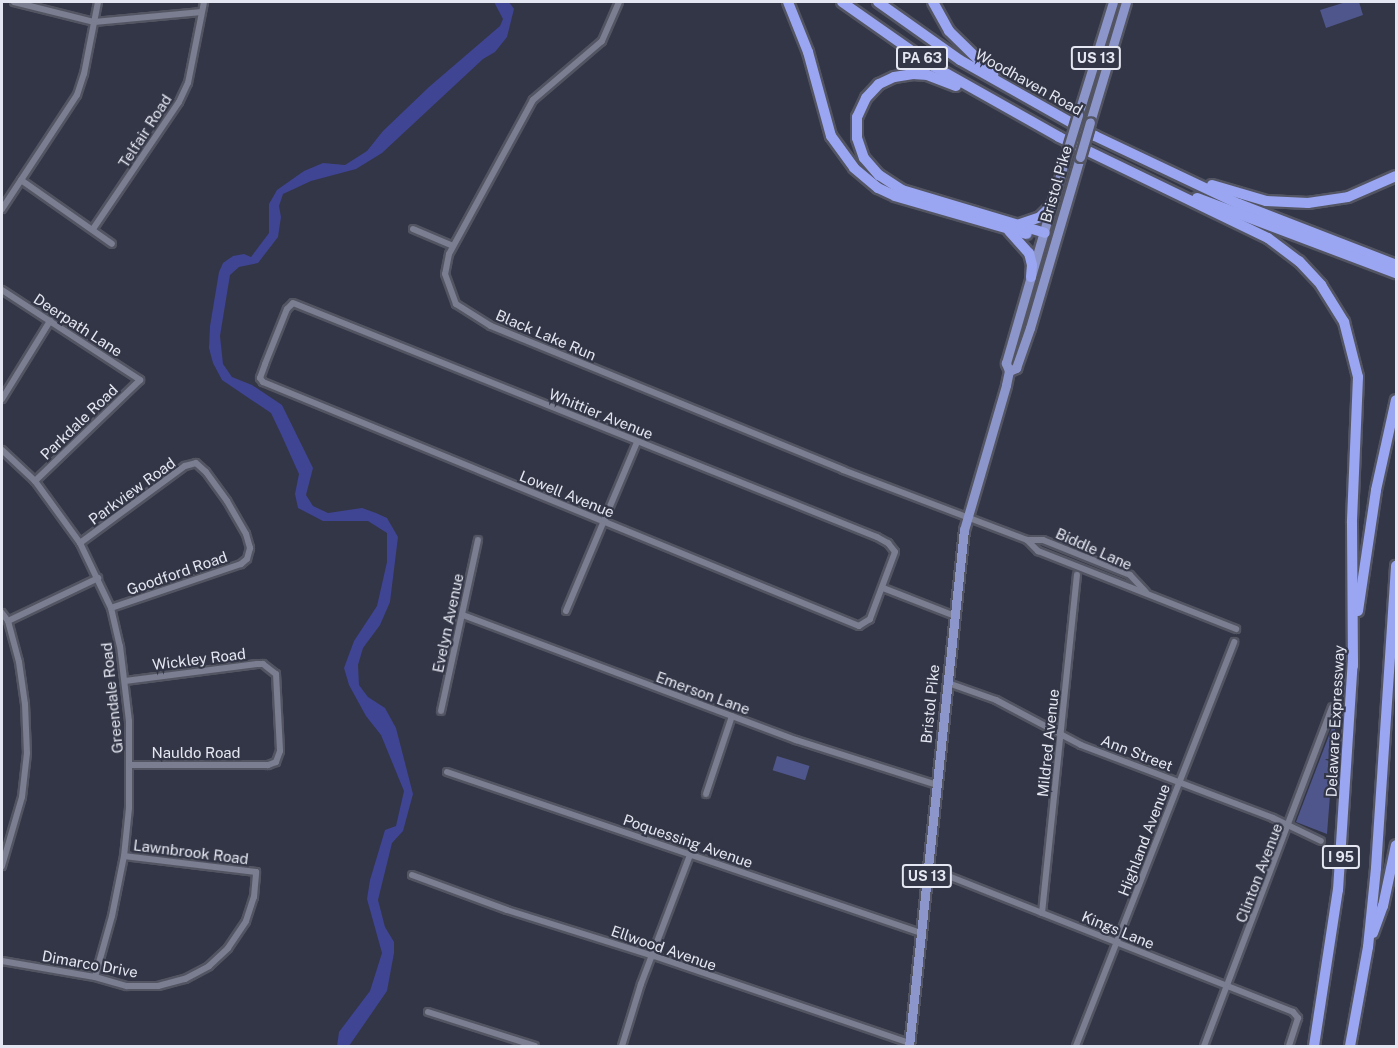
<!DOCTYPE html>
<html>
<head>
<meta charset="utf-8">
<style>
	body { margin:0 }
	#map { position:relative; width:1398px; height:1048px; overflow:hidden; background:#333646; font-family:"Public Sans",sans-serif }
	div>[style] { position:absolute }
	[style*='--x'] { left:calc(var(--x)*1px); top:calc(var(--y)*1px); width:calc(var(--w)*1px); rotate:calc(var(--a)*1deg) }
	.green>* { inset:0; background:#4f568b; transform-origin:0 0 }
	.water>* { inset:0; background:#3f4493 }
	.roads { filter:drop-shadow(2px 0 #535563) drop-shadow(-2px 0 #535563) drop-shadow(0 2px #535563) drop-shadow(0 -2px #535563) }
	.street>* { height:6px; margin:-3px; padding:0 3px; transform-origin:3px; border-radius:3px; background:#7a7e90 }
	.primary>* { height:9px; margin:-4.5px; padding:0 4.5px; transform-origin:4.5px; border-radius:4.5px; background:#8d96ca }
	.highway>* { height:10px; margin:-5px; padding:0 5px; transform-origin:5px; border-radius:5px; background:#9aa6f1 }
	.bridges { filter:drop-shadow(2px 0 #535563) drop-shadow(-2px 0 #535563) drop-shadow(0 2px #535563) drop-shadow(0 -2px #535563) }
	.primary-bridge>* { height:9px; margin:-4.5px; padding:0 4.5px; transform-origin:4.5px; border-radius:4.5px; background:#8d96ca }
	span { translate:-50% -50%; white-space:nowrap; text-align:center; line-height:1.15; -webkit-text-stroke:4.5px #333646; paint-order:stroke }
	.shield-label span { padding:2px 4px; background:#333646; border:2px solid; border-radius:4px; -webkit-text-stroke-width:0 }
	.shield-label { font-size:14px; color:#e4e6f1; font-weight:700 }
	.street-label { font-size:15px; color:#e4e6f1 }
	.frame { position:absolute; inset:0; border:3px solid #e4e6f1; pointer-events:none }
</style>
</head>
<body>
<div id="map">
	<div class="green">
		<i style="clip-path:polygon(1346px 2px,1359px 2px,1363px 15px,1326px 28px,1320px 10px)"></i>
		<i style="clip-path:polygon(1336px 717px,1327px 834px,1296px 822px)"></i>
		<i style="left:777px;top:756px;width:34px;height:15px;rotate:17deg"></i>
	</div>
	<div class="water">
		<i style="clip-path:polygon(494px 2px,509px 2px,514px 9px,507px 37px,495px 52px,483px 59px,382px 153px,356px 169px,311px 181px,283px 194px,279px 206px,281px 217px,278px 237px,258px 263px,239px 267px,230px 275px,220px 336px,223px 364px,232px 377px,252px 385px,282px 405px,313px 468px,306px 495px,313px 506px,328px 513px,362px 508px,376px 513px,387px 518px,398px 537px,390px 602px,380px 625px,363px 648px,358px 665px,359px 685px,368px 697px,385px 708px,396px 728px,413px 794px,403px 831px,392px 843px,378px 900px,385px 927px,394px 942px,394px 953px,387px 991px,349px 1046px,337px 1046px,339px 1032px,370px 991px,382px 953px,367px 899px,370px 880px,385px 830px,396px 826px,404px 791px,381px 735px,366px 716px,349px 685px,344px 668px,354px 641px,377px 606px,387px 562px,387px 533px,368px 521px,323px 521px,298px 508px,295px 494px,299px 474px,281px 434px,271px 413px,222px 380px,213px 363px,209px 348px,210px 326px,219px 272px,223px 263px,233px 256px,244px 254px,251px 257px,269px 233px,269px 204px,277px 190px,304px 171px,323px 163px,345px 165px,367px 151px,383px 131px,429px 87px,500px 26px,503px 19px)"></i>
	</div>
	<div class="roads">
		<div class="street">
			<i style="--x:14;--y:2;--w:82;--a:14"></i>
			<i style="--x:94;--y:22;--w:108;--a:-5.3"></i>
			<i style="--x:619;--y:2;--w:43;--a:113.6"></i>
			<i style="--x:602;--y:41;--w:91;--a:139.5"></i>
			<i style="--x:533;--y:100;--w:175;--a:118.6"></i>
			<i style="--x:449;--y:254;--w:20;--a:101"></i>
			<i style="--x:445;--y:274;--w:32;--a:70"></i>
			<i style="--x:456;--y:304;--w:41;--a:32.2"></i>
			<i style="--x:491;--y:326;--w:380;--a:22.2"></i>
			<i style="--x:843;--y:470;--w:197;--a:20.8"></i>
			<i style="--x:1027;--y:540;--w:16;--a:0"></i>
			<i style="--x:1043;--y:540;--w:94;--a:21.9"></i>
			<i style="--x:1130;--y:575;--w:23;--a:47"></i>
			<i style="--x:21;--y:180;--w:111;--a:35.1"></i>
			<i style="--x:2;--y:209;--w:136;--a:-56.7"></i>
			<i style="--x:77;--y:95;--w:22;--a:-72"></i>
			<i style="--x:84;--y:74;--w:73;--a:-79"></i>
			<i style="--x:93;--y:229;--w:153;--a:-55.9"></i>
			<i style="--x:179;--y:102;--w:21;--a:-65"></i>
			<i style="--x:188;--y:83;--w:83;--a:-78.8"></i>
			<i style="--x:413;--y:229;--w:43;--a:23"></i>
			<i style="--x:2;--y:290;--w:165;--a:33.1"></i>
			<i style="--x:140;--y:380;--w:146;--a:136.1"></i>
			<i style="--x:293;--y:303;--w:629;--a:21.84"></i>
			<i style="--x:877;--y:537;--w:13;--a:29"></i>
			<i style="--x:888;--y:543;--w:11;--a:52"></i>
			<i style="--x:895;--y:552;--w:72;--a:110.5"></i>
			<i style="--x:870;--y:619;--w:13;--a:148"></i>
			<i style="--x:859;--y:626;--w:644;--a:-157.74"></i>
			<i style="--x:263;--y:382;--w:5;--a:-127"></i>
			<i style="--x:260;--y:378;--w:15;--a:-70"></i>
			<i style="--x:265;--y:364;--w:59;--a:-68.2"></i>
			<i style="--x:287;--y:309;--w:8;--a:-45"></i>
			<i style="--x:2;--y:399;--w:92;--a:-58.4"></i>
			<i style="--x:2;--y:450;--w:45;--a:43.2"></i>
			<i style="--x:35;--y:481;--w:77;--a:54"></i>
			<i style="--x:80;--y:543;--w:72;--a:64.5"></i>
			<i style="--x:111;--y:608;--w:39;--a:77"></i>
			<i style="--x:120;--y:646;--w:76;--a:83.2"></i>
			<i style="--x:129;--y:721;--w:87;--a:90"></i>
			<i style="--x:129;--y:808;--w:48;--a:95.9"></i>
			<i style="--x:124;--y:856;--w:61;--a:101.3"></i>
			<i style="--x:112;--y:916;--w:63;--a:105.6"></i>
			<i style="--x:1027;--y:540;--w:16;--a:45"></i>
			<i style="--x:1038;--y:551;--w:213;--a:21.5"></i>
			<i style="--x:80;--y:543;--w:130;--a:-36.3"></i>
			<i style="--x:185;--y:466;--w:11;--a:-15"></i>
			<i style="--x:196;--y:463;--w:13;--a:42"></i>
			<i style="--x:206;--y:472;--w:36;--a:54"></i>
			<i style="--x:227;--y:501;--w:38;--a:60"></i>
			<i style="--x:246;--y:534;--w:15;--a:74"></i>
			<i style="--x:250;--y:548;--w:11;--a:105"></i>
			<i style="--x:247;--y:559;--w:8;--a:140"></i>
			<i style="--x:241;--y:564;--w:137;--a:161.3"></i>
			<i style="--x:883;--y:588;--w:77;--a:21.3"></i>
			<i style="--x:566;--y:611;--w:183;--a:-67.2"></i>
			<i style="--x:2;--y:613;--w:10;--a:53"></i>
			<i style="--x:8;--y:621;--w:42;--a:75"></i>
			<i style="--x:19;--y:662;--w:42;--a:81.9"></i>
			<i style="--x:25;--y:704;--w:49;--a:87.7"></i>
			<i style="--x:27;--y:753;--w:44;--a:96.5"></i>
			<i style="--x:22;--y:797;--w:72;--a:106.2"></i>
			<i style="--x:463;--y:615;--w:356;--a:20.6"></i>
			<i style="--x:796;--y:740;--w:148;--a:17.7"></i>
			<i style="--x:8;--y:621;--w:100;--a:-25.5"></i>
			<i style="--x:125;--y:681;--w:133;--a:-7.3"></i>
			<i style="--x:257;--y:664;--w:6;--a:0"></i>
			<i style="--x:263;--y:664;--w:16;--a:38"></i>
			<i style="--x:276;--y:674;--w:77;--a:87"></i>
			<i style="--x:280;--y:751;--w:12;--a:110"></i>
			<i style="--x:276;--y:762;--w:9;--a:159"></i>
			<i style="--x:268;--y:765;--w:137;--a:180"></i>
			<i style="--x:948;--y:683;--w:51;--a:19.5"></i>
			<i style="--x:996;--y:700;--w:96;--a:27.9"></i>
			<i style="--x:1081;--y:745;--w:205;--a:20.8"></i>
			<i style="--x:1273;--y:818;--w:53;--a:25.6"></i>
			<i style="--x:441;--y:711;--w:175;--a:-77.8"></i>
			<i style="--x:447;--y:772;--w:501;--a:18.76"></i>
			<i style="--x:706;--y:794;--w:82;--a:-71.6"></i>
			<i style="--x:928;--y:868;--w:392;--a:21.5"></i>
			<i style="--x:1293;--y:1012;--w:8;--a:50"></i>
			<i style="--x:1298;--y:1018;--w:29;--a:108"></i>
			<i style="--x:412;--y:875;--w:101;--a:20.2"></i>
			<i style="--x:507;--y:910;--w:154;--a:17.4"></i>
			<i style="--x:654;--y:956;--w:270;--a:18.8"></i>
			<i style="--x:1042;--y:913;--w:340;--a:-84.1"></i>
			<i style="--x:2;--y:961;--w:94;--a:9.8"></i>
			<i style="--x:95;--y:977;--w:33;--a:16"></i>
			<i style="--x:127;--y:986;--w:31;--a:0"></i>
			<i style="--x:158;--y:986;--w:28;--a:-15"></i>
			<i style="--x:185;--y:979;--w:27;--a:-28"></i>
			<i style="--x:209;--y:966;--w:26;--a:-43"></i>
			<i style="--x:228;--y:948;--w:32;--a:-56"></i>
			<i style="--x:246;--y:921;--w:25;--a:-72"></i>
			<i style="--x:254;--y:897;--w:25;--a:-85"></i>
			<i style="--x:256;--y:872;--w:133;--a:-173.1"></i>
			<i style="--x:428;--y:1012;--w:112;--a:17.6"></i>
			<i style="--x:622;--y:1046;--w:65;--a:-73"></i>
			<i style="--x:641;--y:984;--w:138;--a:-69.2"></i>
			<i style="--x:1076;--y:1046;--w:434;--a:-68.6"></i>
			<i style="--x:1204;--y:1046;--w:362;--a:-69.3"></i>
		</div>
		<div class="primary">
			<i style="--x:1078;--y:115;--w:118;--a:-72.8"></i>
			<i style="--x:1090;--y:122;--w:125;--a:-73.3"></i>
			<i style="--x:1009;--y:371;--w:8;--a:-23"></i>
			<i style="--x:1016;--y:368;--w:42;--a:-70.7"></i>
			<i style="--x:1030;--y:328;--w:178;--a:-73.7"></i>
			<i style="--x:909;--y:1046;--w:519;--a:-83.92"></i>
			<i style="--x:964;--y:530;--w:151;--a:-73.8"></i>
			<i style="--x:1006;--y:385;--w:14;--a:-78"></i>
			<i style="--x:1009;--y:371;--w:9;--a:-111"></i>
			<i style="--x:1006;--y:363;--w:221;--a:-73.9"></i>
		</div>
		<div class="highway">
			<i style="--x:788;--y:2;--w:54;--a:68.2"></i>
			<i style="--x:808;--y:52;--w:87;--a:74.7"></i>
			<i style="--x:831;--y:136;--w:39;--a:54"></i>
			<i style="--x:854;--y:168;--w:31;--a:40"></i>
			<i style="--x:878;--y:188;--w:19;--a:25"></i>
			<i style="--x:895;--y:196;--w:137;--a:16.1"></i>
			<i style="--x:842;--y:2;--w:113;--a:35"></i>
			<i style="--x:935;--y:67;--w:142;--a:29.4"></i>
			<i style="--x:1059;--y:137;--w:232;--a:25.8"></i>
			<i style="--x:1268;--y:238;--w:39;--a:37"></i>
			<i style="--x:1299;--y:261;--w:33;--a:47"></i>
			<i style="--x:1321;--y:285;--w:44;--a:58.1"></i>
			<i style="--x:1344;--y:322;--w:57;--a:75.7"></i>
			<i style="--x:1358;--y:377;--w:146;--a:92.4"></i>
			<i style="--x:1352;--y:523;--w:143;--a:89.6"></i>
			<i style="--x:878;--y:2;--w:100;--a:35.3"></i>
			<i style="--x:960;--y:60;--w:155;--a:29.4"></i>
			<i style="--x:1095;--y:136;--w:159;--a:25.3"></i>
			<i style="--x:1239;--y:204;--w:168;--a:21.2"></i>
			<i style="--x:933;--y:2;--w:33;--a:61"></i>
			<i style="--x:949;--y:31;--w:62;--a:44.3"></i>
			<i style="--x:956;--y:86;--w:30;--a:-159"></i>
			<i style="--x:928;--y:75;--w:15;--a:-176"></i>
			<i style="--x:913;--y:74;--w:19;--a:171"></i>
			<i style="--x:894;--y:77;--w:17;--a:155"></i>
			<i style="--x:879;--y:84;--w:19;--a:133"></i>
			<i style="--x:866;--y:98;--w:21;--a:115"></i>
			<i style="--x:857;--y:117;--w:21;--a:90"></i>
			<i style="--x:857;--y:138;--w:21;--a:71"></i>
			<i style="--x:864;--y:158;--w:23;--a:49"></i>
			<i style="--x:879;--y:175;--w:27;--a:33"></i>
			<i style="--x:902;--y:190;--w:149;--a:16.7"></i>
			<i style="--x:1212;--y:185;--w:56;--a:16.5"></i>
			<i style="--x:1266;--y:201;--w:42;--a:2.7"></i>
			<i style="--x:1308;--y:203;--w:40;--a:-8.5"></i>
			<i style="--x:1348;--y:197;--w:52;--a:-23.6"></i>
			<i style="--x:1197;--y:198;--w:213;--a:20.7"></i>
			<i style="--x:1020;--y:224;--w:21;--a:-19"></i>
			<i style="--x:1040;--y:217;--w:17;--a:-45"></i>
			<i style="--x:1009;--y:231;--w:30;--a:48"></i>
			<i style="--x:1029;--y:253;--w:12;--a:76"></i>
			<i style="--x:1032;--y:265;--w:12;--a:95"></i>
			<i style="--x:1358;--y:611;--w:122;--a:-81.5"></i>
			<i style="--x:1376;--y:490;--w:92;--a:-77.5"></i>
			<i style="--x:1373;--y:933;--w:29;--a:-70"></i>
			<i style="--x:1383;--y:906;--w:62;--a:-78"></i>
			<i style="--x:1314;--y:1046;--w:158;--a:-81.3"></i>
			<i style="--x:1338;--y:890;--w:231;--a:-86.3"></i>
			<i style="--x:1350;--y:1046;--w:101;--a:-79.7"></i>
			<i style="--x:1368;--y:947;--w:79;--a:-84.2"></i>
			<i style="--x:1376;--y:868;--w:303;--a:-86.2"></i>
		</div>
	</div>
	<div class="bridges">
		<div class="primary-bridge">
			<i style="--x:1067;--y:151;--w:38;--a:-73"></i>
			<i style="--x:1080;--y:157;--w:36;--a:-74"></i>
		</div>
	</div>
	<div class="shield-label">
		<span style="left:922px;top:58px">PA 63</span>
		<span style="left:1096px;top:58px">US 13</span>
		<span style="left:1341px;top:857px">I 95</span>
		<span style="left:927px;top:876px">US 13</span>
	</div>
	<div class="street-label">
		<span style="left:1029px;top:82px;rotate:29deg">Woodhaven Road</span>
		<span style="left:145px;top:131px;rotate:-57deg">Telfair Road</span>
		<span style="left:1056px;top:184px;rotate:-74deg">Bristol Pike</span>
		<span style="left:78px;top:325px;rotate:33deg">Deerpath Lane</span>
		<span style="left:546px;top:335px;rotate:23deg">Black Lake Run</span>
		<span style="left:601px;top:414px;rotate:22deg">Whittier Avenue</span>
		<span style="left:79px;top:422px;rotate:-44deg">Parkdale Road</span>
		<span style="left:132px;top:491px;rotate:-36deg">Parkview Road</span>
		<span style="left:567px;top:494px;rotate:22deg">Lowell Avenue</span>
		<span style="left:1094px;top:549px;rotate:24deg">Biddle Lane</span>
		<span style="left:177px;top:573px;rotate:-19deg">Goodford Road</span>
		<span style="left:448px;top:623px;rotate:-78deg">Evelyn Avenue</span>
		<span style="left:199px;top:659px;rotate:-7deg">Wickley Road</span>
		<span style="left:703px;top:693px;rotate:20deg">Emerson Lane</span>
		<span style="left:112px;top:698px;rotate:-96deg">Greendale Road</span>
		<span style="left:930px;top:704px;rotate:-84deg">Bristol Pike</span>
		<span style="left:1335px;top:721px;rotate:-87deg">Delaware Expressway</span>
		<span style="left:1048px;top:743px;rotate:-84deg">Mildred Avenue</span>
		<span style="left:196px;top:753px">Nauldo Road</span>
		<span style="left:1137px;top:753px;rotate:21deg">Ann Street</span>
		<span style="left:1144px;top:840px;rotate:-69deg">Highland Avenue</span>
		<span style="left:688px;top:841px;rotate:19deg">Poquessing Avenue</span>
		<span style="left:191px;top:852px;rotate:7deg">Lawnbrook Road</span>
		<span style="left:1259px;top:873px;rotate:-69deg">Clinton Avenue</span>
		<span style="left:1118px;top:930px;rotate:22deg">Kings Lane</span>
		<span style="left:664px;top:948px;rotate:19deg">Ellwood Avenue</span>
		<span style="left:90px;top:964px;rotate:10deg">Dimarco Drive</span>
	</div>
	<div class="frame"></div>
</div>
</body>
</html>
